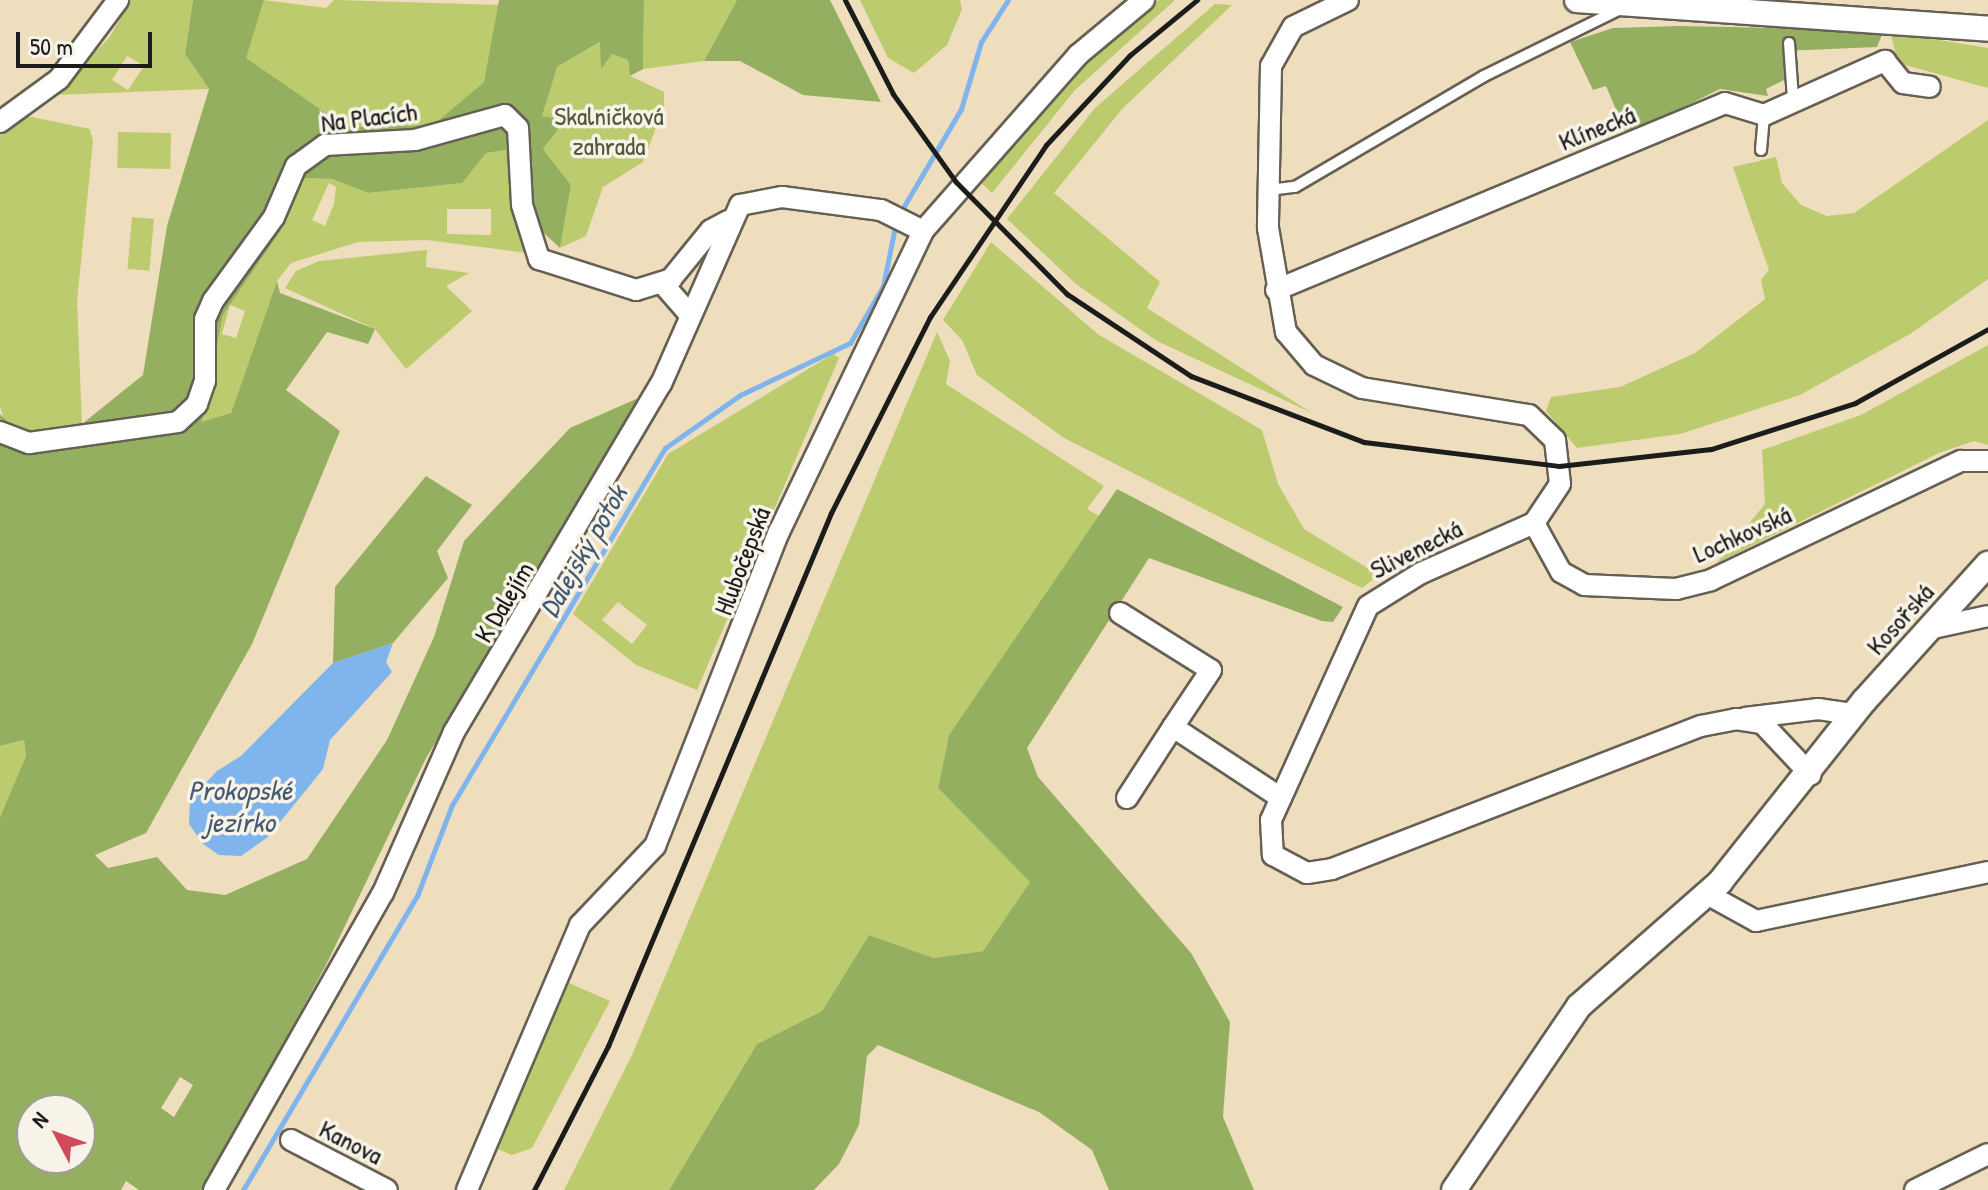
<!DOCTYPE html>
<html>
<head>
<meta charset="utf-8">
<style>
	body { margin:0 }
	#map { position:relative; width:1988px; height:1190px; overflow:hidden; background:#efdebd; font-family:"Patrick Hand",sans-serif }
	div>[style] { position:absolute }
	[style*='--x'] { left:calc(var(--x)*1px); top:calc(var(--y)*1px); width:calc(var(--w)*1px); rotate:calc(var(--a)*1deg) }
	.green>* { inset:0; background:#bccb6e; transform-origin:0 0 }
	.forest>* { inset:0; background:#95af61 }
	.water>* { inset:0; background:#7fb4ed }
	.stream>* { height:5px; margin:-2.5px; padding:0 2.5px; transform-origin:2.5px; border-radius:2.5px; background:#7fb4ed }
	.roads { filter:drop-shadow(2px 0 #666054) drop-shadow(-2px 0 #666054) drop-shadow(0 2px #666054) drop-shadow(0 -2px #666054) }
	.service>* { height:10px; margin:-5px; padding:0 5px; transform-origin:5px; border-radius:5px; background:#fff }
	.minor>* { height:20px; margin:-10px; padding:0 10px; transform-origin:10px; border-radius:10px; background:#fff }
	.tertiary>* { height:24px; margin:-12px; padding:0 12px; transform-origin:12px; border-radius:12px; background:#fff }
	.rail>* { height:5px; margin:-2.5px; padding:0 2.5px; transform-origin:2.5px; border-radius:2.5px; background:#1c1c1c }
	span { translate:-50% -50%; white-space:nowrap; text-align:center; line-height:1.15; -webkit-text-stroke:7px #f7f3e8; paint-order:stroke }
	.park-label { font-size:26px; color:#545939 }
	.street-label { font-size:26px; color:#1c1c1c }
	.water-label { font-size:28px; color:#445970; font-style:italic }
	.north { position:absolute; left:16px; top:1094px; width:80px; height:80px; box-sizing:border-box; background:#f7f3e8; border:2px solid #9f9d96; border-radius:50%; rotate:311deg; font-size:22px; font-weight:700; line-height:32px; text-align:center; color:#1c1c1c }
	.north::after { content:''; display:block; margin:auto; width:28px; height:36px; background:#d1495b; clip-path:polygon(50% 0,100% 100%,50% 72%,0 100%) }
	.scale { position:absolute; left:16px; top:32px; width:136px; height:36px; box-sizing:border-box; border:4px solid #1c1c1c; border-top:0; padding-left:10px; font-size:24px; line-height:28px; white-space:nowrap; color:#1c1c1c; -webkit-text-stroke:6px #f7f3e8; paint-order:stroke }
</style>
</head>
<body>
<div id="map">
	<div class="green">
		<i style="clip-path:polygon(evenodd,131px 0,193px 0,185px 54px,209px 89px,53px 95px,109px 38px,131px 0,127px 56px,144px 66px,128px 90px,112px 80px,127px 56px)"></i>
		<i style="clip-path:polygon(264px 0,326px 8px,334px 0,502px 5px,484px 82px,433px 125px,346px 127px,245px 58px)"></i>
		<i style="clip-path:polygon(644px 0,737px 0,704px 61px,643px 69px)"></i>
		<i style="clip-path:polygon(860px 0,960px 0,962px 9px,947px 45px,914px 73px,888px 58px)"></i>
		<i style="clip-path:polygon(1159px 0,1175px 0,1075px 90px,992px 193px,978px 180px,1083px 64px)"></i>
		<i style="clip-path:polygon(1215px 4px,1232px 5px,1123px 108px,1054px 193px,1160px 282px,1147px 308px,1312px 413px,1157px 341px,1076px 284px,1007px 219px,1095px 108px)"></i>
		<i style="clip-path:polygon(1890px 32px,1988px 48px,1988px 88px,1898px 63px)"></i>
		<i style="clip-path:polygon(601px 42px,601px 68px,612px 54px,628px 60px,630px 76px,664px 92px,664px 106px,643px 162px,603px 187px,586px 236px,560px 248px,571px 185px,543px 149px,564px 120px,542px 116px,542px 102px,557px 67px)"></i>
		<i style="clip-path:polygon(27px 116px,90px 129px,93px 141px,77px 302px,82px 424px,25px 440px,5px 426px,0 405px,0 131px)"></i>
		<i style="clip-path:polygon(1988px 120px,1988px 279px,1910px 334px,1800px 395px,1680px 434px,1577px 448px,1546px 411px,1551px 397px,1620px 387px,1695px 353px,1765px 299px,1761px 280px,1769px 270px,1733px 167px,1776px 157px,1782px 183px,1801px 205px,1827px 216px,1854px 213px)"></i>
		<i style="left:118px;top:132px;width:53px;height:36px;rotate:1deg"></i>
		<i style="clip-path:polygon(evenodd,506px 150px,527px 253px,427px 240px,358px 242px,291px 263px,277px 281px,231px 413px,202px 423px,223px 315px,281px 230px,303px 178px,332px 179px,368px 193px,461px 183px,486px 153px,506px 150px,329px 183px,336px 187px,334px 204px,325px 226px,312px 220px,329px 183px,506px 150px,447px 209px,491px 209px,491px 235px,447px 234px,447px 209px,506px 150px,230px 305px,245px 311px,236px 338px,222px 334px,230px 305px)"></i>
		<i style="left:132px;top:217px;width:22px;height:52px;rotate:5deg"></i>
		<i style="clip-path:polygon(991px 242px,1099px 335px,1262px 430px,1278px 484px,1304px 529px,1379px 575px,1362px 588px,1285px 550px,1064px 438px,977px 375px,962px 340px,943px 320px)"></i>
		<i style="clip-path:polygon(427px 250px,426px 267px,469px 273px,446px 286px,472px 311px,406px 369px,375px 329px,285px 288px,296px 271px,319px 261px)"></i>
		<i style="clip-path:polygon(937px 332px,950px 361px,946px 384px,1104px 486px,1087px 509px,1099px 516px,949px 735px,938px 788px,1030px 882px,983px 951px,934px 958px,869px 935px,822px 1011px,757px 1044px,669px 1190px,564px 1190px,632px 1055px)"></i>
		<i style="clip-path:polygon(1988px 345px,1988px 445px,1974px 441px,1939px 453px,1717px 563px,1765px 504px,1762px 450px,1861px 415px)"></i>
		<i style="clip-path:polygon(evenodd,833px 354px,839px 358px,697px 690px,636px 665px,573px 614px,668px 454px,833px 354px,618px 602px,647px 625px,632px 644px,602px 620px,618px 602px)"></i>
		<i style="clip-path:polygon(24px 740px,26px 756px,0 817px,0 746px)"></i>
		<i style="clip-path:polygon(569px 983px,610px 1001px,532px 1148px,512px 1155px,495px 1148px)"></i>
	</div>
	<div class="forest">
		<i style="clip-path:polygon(evenodd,193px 0,264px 0,246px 58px,346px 127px,433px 125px,484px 82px,499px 0,644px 0,643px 69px,630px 76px,628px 60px,612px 54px,601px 69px,600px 42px,557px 67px,542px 116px,565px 120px,543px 149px,571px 185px,560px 248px,532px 222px,523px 173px,508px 176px,506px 150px,486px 153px,462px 183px,368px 193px,332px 179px,303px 178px,281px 230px,223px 315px,202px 422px,231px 413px,277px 281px,280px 293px,375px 329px,368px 344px,327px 332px,286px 390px,340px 431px,252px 644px,146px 833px,95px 855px,108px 868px,157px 857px,187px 890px,225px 895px,307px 859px,387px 740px,434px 637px,464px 541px,570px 428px,650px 393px,426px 758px,326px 965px,204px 1190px,139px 1190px,126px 1181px,121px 1190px,0 1190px,0 817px,26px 756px,24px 740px,0 746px,0 414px,25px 440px,82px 424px,143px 375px,167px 226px,209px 89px,185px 54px,193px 0,180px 1077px,193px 1085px,174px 1117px,161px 1108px,180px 1077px,193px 0,32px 1110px,80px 1110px,80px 1158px,32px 1158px,32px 1110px)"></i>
		<i style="clip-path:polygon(737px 0,830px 0,881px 102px,803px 95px,740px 61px,704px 61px)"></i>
		<i style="clip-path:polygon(1613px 28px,1678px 26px,1884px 30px,1877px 47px,1784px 51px,1788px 78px,1766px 89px,1768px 96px,1720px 89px,1627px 135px,1606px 86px,1593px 90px,1570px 42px)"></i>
		<i style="clip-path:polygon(426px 476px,472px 505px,437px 551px,448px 578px,393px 643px,333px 663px,335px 587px)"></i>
		<i style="clip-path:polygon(1117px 489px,1343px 607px,1333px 622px,1322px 621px,1149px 558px,1027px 748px,1038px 777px,1191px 953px,1230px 1022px,1223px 1117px,1254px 1190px,1109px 1190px,1092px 1150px,1039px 1112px,878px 1045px,867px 1056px,859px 1125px,839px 1164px,814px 1190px,669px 1190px,757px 1044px,822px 1011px,869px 935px,934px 958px,983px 951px,1030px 882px,938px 788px,949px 735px)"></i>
	</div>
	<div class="water">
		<i style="clip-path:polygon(393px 643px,386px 662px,392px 672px,330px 740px,323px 769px,268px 837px,241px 856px,219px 855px,203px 844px,189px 824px,190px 800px,217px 771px,241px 756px,333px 663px)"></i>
	</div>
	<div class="stream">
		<i style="--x:900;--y:213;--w:121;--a:-59.6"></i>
		<i style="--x:961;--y:109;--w:70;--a:-73.4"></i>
		<i style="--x:981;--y:42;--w:50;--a:-57.3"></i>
		<i style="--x:243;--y:1190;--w:342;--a:-59.4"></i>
		<i style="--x:417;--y:896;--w:97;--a:-69"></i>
		<i style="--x:452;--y:805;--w:416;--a:-59.2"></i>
		<i style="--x:665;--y:448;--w:92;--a:-35.2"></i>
		<i style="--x:740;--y:395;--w:122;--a:-25.3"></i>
		<i style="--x:850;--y:343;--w:66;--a:-59.9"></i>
		<i style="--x:883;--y:286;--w:65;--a:-78.5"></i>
	</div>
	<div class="roads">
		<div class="service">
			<i style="--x:1789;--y:43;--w:56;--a:85.9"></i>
			<i style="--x:1761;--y:150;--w:35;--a:-85"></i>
			<i style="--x:1269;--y:190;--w:26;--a:-7"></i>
			<i style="--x:1295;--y:187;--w:219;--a:-30.4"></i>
			<i style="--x:1484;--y:76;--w:152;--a:-26.2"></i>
		</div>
		<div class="minor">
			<i style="--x:1348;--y:0;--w:61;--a:153.9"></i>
			<i style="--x:1293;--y:27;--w:45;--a:119.4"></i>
			<i style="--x:1271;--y:66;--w:162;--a:91.1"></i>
			<i style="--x:1268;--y:228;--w:106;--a:80.2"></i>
			<i style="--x:1286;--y:332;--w:43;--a:49.7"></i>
			<i style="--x:1314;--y:365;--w:53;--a:25.6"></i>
			<i style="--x:1362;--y:388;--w:169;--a:9.2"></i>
			<i style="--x:1529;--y:415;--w:36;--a:44"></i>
			<i style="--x:1555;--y:440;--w:44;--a:83.5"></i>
			<i style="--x:1560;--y:484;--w:47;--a:123.7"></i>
			<i style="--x:1534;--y:523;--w:124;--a:156.1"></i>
			<i style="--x:1421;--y:573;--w:62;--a:148.1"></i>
			<i style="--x:1368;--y:606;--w:235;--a:114.4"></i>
			<i style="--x:1271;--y:820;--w:35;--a:87"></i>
			<i style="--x:1273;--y:855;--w:38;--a:28"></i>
			<i style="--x:1307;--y:873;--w:25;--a:-9"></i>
			<i style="--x:1332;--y:869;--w:396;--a:-21.2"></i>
			<i style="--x:1701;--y:726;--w:36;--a:-11"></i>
			<i style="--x:1736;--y:719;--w:26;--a:9"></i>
			<i style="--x:1762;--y:723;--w:71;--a:46.7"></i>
			<i style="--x:0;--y:122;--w:73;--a:-36.1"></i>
			<i style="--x:59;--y:79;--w:99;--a:-53.2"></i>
			<i style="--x:663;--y:284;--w:41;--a:48.9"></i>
			<i style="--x:1276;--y:290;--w:486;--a:-22.6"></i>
			<i style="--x:1725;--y:103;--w:41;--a:17.1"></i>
			<i style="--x:1764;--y:115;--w:133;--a:-24.1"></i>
			<i style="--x:1885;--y:61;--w:28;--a:51"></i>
			<i style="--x:1903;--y:83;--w:27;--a:8"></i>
			<i style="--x:0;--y:432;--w:31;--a:21"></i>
			<i style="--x:29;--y:443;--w:150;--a:-8"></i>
			<i style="--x:178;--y:422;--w:26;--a:-43"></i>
			<i style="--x:197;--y:404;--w:24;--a:-71"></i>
			<i style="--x:205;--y:381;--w:62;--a:-90"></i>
			<i style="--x:205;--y:319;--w:20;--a:-66"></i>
			<i style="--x:213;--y:301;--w:104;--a:-54"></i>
			<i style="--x:274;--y:217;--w:56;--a:-66.7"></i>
			<i style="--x:296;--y:166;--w:36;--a:-36"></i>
			<i style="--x:325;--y:145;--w:90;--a:-3.2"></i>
			<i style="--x:415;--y:140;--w:93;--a:-15.5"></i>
			<i style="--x:505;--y:115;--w:18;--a:45"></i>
			<i style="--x:518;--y:128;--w:77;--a:87"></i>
			<i style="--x:522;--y:205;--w:57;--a:72.5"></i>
			<i style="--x:539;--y:259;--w:102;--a:17.7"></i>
			<i style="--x:636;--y:290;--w:37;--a:-17"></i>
			<i style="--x:671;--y:279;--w:63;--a:-50.8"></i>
			<i style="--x:711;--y:230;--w:19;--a:-28"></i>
			<i style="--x:1534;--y:523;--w:56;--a:61.1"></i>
			<i style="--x:1561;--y:572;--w:26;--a:29"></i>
			<i style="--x:1584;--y:585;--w:92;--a:2.5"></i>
			<i style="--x:1676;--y:589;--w:36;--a:-14"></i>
			<i style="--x:1711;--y:580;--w:277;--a:-25.5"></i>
			<i style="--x:1961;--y:461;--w:27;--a:0"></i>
			<i style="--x:1120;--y:613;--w:107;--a:32.1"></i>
			<i style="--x:1211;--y:670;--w:69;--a:123.7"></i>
			<i style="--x:1928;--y:629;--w:61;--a:-12.2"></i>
			<i style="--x:1745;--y:718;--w:74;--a:-7"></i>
			<i style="--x:1818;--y:709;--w:37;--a:8"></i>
			<i style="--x:1127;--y:798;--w:85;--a:-57.1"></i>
			<i style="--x:1173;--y:727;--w:129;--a:33.3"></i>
			<i style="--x:1707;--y:894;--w:56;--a:28.9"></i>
			<i style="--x:1756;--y:921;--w:237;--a:-11.9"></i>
			<i style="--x:291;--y:1140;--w:108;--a:27.5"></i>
			<i style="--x:214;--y:1190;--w:342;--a:-60.4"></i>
			<i style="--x:383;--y:893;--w:176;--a:-66.2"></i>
			<i style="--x:454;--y:732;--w:405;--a:-59.3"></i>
			<i style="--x:661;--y:384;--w:196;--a:-66.2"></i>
			<i style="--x:740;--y:205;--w:43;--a:-10.8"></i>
			<i style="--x:782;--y:197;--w:100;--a:7.5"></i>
			<i style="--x:881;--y:210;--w:47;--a:26.6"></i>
			<i style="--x:467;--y:1190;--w:288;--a:-66.9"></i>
			<i style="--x:580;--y:925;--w:109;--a:-46.5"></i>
			<i style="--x:655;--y:846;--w:338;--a:-68.5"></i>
			<i style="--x:779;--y:532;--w:334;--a:-64.4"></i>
			<i style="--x:923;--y:231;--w:235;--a:-48.6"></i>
			<i style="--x:1078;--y:55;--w:86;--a:-39.8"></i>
			<i style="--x:1915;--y:1190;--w:81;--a:-26.3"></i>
		</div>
		<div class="tertiary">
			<i style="--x:1577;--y:0;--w:412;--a:4"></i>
			<i style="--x:1454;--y:1190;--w:222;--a:-55.8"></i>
			<i style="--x:1579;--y:1006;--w:188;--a:-41.3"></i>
			<i style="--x:1720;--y:882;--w:231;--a:-51.5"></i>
			<i style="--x:1864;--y:701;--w:185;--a:-47.9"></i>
		</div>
	</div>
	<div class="rail">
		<i style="--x:845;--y:0;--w:106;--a:62.9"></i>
		<i style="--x:893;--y:94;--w:108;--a:54.4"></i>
		<i style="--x:956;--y:182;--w:158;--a:45.3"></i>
		<i style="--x:1067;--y:294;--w:149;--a:33.5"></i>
		<i style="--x:1191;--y:376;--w:185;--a:20.9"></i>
		<i style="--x:1364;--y:442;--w:196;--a:7"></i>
		<i style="--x:1559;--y:466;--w:153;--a:-6.4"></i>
		<i style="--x:1711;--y:449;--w:151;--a:-17.7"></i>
		<i style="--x:1855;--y:403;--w:152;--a:-29.1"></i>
		<i style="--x:534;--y:1190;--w:162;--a:-62.8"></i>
		<i style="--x:608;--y:1046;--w:578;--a:-67.3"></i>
		<i style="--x:831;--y:513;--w:220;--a:-63.2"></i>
		<i style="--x:930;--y:317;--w:207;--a:-56"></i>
		<i style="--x:1046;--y:145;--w:123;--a:-47"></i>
		<i style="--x:1130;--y:55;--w:87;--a:-39.4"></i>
	</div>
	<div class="park-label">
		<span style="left:609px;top:131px">Skalničková<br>zahrada</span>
	</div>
	<div class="street-label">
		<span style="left:369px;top:117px;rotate:-7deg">Na Placích</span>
		<span style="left:1597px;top:128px;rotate:-22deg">Klínecká</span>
		<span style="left:1742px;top:534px;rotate:-24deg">Lochkovská</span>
		<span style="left:1416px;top:549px;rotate:-27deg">Slivenecká</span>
		<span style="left:742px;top:561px;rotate:-69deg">Hlubočepská</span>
		<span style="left:504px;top:602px;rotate:-59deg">K Dalejím</span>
		<span style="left:1900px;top:619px;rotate:-48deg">Kosořská</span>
		<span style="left:351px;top:1142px;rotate:27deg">Kanova</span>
	</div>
	<div class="water-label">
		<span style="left:583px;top:551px;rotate:-60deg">Dalejský potok</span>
		<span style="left:240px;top:806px">Prokopské<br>jezírko</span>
	</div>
	<div class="north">N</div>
	<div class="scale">50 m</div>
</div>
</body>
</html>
